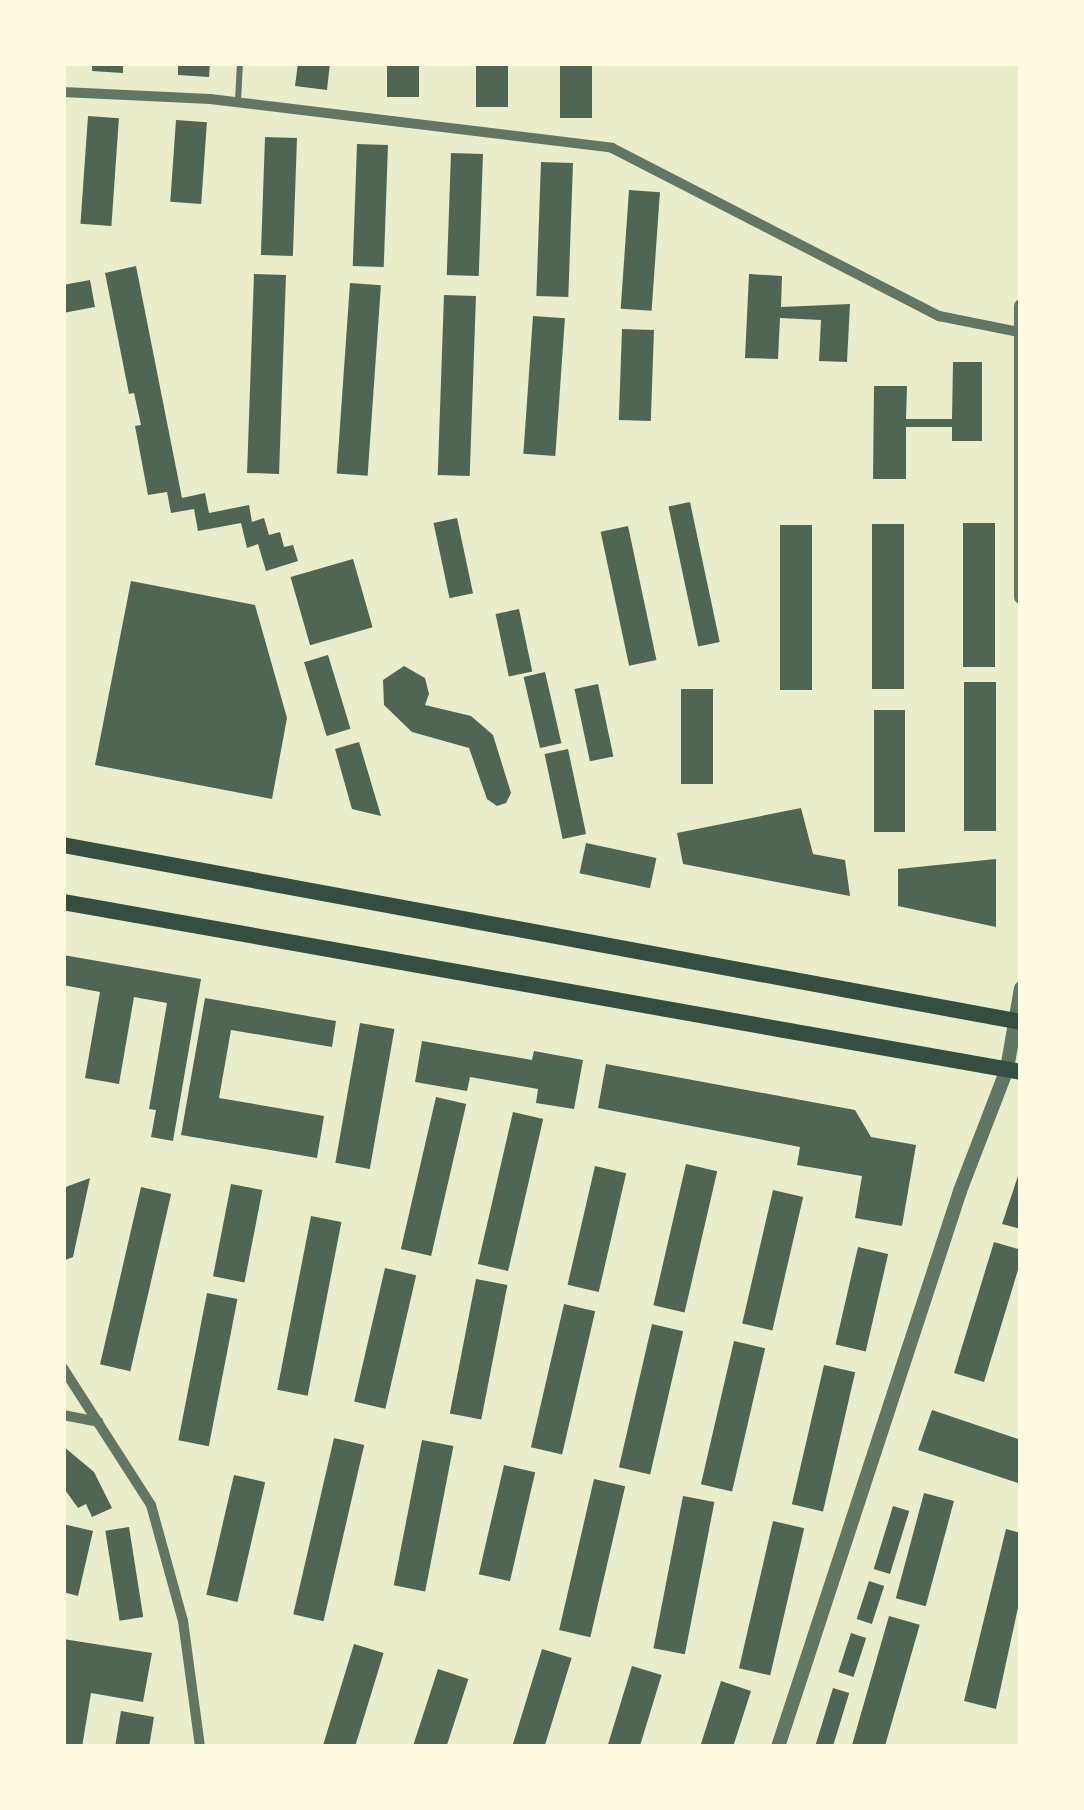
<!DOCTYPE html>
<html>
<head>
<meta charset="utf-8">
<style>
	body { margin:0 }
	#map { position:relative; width:1084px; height:1810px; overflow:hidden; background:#e9edc9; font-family:Georgia,serif }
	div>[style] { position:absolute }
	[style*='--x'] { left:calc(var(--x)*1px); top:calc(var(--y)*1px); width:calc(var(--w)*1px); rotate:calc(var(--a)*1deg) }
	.building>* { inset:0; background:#4f6655; transform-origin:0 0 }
	.service>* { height:6px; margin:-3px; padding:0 3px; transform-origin:3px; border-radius:3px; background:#617663 }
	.minor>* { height:10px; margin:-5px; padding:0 5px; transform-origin:5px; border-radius:5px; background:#617663 }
	.tertiary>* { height:14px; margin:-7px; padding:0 7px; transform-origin:7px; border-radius:7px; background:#617663 }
	.primary>* { height:16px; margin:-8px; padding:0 8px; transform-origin:8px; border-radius:8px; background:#344e41 }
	span { translate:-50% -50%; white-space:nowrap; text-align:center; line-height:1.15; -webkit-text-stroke:12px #fefae0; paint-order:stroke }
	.frame { position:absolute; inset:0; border:66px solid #fefae0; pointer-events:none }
</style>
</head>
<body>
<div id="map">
	<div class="building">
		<i style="clip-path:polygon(92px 63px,123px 63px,123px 73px,92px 71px)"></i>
		<i style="clip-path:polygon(178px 63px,210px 63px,209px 77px,178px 75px)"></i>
		<i style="clip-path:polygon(298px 63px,330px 63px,327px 90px,295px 86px)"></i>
		<i style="left:387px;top:63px;width:32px;height:34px"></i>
		<i style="left:476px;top:63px;width:32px;height:44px"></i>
		<i style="left:560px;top:63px;width:32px;height:55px"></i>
		<i style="left:88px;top:116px;width:31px;height:108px;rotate:4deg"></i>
		<i style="left:176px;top:120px;width:31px;height:82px;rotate:4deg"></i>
		<i style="left:265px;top:137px;width:32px;height:118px;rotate:2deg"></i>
		<i style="left:357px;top:144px;width:31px;height:122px;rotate:2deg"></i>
		<i style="left:451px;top:153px;width:32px;height:122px;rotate:2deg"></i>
		<i style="left:541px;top:162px;width:32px;height:134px;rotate:2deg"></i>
		<i style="left:629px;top:190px;width:31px;height:119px;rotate:4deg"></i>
		<i style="clip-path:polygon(136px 266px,182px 498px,205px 493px,209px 513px,249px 505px,252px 522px,264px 518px,269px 535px,280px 532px,284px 547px,293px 545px,298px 561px,266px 571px,258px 544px,247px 548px,241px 523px,198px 531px,194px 509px,171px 513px,167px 492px,148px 495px,135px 426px,141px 425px,134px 393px,129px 394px,105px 273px)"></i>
		<i style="left:254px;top:274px;width:32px;height:199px;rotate:2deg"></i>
		<i style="clip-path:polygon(749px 274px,782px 276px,781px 307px,850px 304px,847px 362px,819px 361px,821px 320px,780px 318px,778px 359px,745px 358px)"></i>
		<i style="clip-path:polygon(90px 280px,95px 307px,63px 313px,63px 285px)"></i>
		<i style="left:350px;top:283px;width:31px;height:191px;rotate:4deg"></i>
		<i style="left:444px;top:295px;width:32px;height:180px;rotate:2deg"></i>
		<i style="left:533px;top:316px;width:32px;height:138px;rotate:4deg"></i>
		<i style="left:622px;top:329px;width:32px;height:91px;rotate:2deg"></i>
		<i style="clip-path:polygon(953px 362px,982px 362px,982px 441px,952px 441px,952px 427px,906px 427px,906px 479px,873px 479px,874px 386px,907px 386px,906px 419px,952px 419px)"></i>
		<i style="left:690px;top:502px;width:143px;height:22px;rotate:78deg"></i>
		<i style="left:457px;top:518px;width:77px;height:24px;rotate:78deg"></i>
		<i style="left:995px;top:523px;width:144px;height:32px;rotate:90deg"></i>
		<i style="left:872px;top:524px;width:32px;height:165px"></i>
		<i style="left:780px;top:525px;width:32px;height:165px"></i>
		<i style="left:628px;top:526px;width:137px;height:28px;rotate:78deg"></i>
		<i style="left:353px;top:559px;width:71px;height:65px;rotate:74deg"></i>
		<i style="clip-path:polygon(131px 581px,255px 605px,287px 718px,272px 799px,95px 765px)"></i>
		<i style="left:519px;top:609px;width:64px;height:24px;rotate:78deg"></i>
		<i style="left:328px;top:655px;width:77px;height:25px;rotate:73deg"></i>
		<i style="clip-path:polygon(404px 666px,425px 678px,429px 694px,425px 705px,471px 716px,493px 735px,511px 793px,506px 803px,497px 806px,487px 799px,469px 748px,412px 732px,384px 705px,383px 680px)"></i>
		<i style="left:545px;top:672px;width:73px;height:22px;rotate:77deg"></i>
		<i style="left:964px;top:682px;width:32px;height:149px"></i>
		<i style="left:598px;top:684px;width:74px;height:24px;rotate:78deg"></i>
		<i style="left:681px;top:689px;width:32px;height:95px"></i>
		<i style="left:874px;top:710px;width:31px;height:122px"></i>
		<i style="clip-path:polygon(359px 742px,381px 816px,352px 809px,335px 749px)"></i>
		<i style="left:568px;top:749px;width:87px;height:24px;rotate:78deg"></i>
		<i style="clip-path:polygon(801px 808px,813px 854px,845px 860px,850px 896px,683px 864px,677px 833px)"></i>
		<i style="left:586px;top:843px;width:72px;height:31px;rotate:12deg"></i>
		<i style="clip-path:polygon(996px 859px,996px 927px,898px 906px,898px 869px)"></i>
		<i style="clip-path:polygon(63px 955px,201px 979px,173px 1141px,151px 1137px,156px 1110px,149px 1109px,167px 1003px,134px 997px,119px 1084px,85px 1078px,100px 992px,63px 985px)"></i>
		<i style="clip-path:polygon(205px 998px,336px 1021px,332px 1047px,231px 1030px,219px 1098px,324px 1116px,317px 1158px,181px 1135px)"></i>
		<i style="left:360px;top:1023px;width:35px;height:142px;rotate:10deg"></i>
		<i style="clip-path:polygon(422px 1041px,532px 1060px,534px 1051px,583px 1060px,574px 1109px,536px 1103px,538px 1089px,470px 1077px,467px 1091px,415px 1082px)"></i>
		<i style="clip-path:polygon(606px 1064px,855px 1110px,871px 1137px,916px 1145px,902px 1226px,855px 1218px,862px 1176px,797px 1165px,800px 1147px,598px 1108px)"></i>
		<i style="left:436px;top:1097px;width:31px;height:156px;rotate:13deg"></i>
		<i style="left:513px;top:1112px;width:31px;height:156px;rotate:13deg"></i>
		<i style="left:686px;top:1164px;width:32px;height:145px;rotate:13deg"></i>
		<i style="left:595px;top:1166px;width:32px;height:122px;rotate:13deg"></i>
		<i style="clip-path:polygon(1021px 1167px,1021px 1229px,1002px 1224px)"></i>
		<i style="clip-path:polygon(90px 1178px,73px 1257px,63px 1261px,63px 1188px)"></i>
		<i style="left:231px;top:1184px;width:32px;height:94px;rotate:11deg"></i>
		<i style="left:141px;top:1187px;width:31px;height:182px;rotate:13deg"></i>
		<i style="left:773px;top:1190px;width:31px;height:137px;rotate:13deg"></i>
		<i style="left:311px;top:1216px;width:31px;height:177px;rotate:11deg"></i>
		<i style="clip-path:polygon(994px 1242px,1021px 1250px,1021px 1260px,984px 1382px,954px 1373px)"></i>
		<i style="left:858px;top:1247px;width:31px;height:100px;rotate:13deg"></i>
		<i style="left:385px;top:1268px;width:32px;height:137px;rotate:13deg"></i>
		<i style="left:476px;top:1279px;width:32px;height:137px;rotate:11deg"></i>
		<i style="left:207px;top:1293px;width:31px;height:150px;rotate:11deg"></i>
		<i style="left:564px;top:1304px;width:32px;height:147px;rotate:13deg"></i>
		<i style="left:652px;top:1324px;width:32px;height:147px;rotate:13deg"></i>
		<i style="left:734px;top:1341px;width:32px;height:147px;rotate:13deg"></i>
		<i style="left:824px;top:1365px;width:32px;height:143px;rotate:13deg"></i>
		<i style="clip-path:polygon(932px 1410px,1021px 1440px,1021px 1484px,918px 1450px)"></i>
		<i style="left:334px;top:1438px;width:31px;height:181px;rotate:13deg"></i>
		<i style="left:422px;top:1440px;width:32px;height:148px;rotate:11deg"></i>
		<i style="clip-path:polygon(63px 1446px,94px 1472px,112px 1508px,92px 1517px,86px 1504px,78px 1508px,63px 1487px)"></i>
		<i style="left:504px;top:1465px;width:32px;height:112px;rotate:13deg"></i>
		<i style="left:234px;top:1475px;width:32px;height:123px;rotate:13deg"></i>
		<i style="left:594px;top:1479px;width:32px;height:155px;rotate:13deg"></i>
		<i style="left:924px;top:1493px;width:31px;height:109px;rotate:15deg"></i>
		<i style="left:683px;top:1496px;width:32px;height:155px;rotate:11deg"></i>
		<i style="left:893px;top:1506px;width:17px;height:66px;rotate:17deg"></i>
		<i style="left:773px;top:1521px;width:32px;height:151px;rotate:13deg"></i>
		<i style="clip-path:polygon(63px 1524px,93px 1531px,78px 1596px,63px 1592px)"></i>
		<i style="left:129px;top:1527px;width:91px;height:24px;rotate:81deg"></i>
		<i style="clip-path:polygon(1006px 1529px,1021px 1533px,1021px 1594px,996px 1709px,964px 1701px)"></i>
		<i style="left:869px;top:1581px;width:16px;height:40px;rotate:18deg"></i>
		<i style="left:889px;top:1616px;width:32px;height:136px;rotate:16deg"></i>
		<i style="left:851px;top:1633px;width:16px;height:41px;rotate:18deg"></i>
		<i style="clip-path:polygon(63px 1639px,152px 1653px,143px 1702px,91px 1693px,82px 1747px,63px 1747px)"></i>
		<i style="left:354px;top:1644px;width:31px;height:108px;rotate:17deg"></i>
		<i style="left:542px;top:1649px;width:31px;height:103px;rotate:17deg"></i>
		<i style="left:632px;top:1666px;width:31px;height:85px;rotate:17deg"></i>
		<i style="left:438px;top:1669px;width:32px;height:82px;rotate:18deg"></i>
		<i style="clip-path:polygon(721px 1681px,751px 1691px,733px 1747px,700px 1747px)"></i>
		<i style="left:833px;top:1688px;width:17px;height:62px;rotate:17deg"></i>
		<i style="clip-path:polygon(121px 1711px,154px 1717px,149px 1747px,115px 1747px)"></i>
	</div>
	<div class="service">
		<i style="--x:238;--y:101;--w:38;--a:-87"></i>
	</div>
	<div class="minor">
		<i style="--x:63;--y:92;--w:147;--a:2.7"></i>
		<i style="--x:210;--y:99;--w:405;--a:6.9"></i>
		<i style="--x:612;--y:148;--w:368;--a:27.2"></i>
		<i style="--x:939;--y:316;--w:82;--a:11.3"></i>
		<i style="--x:63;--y:1368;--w:163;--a:57.3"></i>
		<i style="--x:151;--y:1505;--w:120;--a:74.6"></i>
		<i style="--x:183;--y:1621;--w:127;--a:82.3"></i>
		<i style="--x:63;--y:1415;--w:36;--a:11"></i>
	</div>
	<div class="tertiary">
		<i style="--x:1021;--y:306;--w:291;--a:90"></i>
		<i style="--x:778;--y:1747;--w:585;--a:-71.87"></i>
		<i style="--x:960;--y:1191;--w:131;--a:-68.9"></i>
		<i style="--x:1007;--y:1069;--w:82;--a:-80.2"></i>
	</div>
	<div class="primary">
		<i style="--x:63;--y:845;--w:974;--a:10.47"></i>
		<i style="--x:63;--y:902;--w:973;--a:10.06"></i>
	</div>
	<div class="frame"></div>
</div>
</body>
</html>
